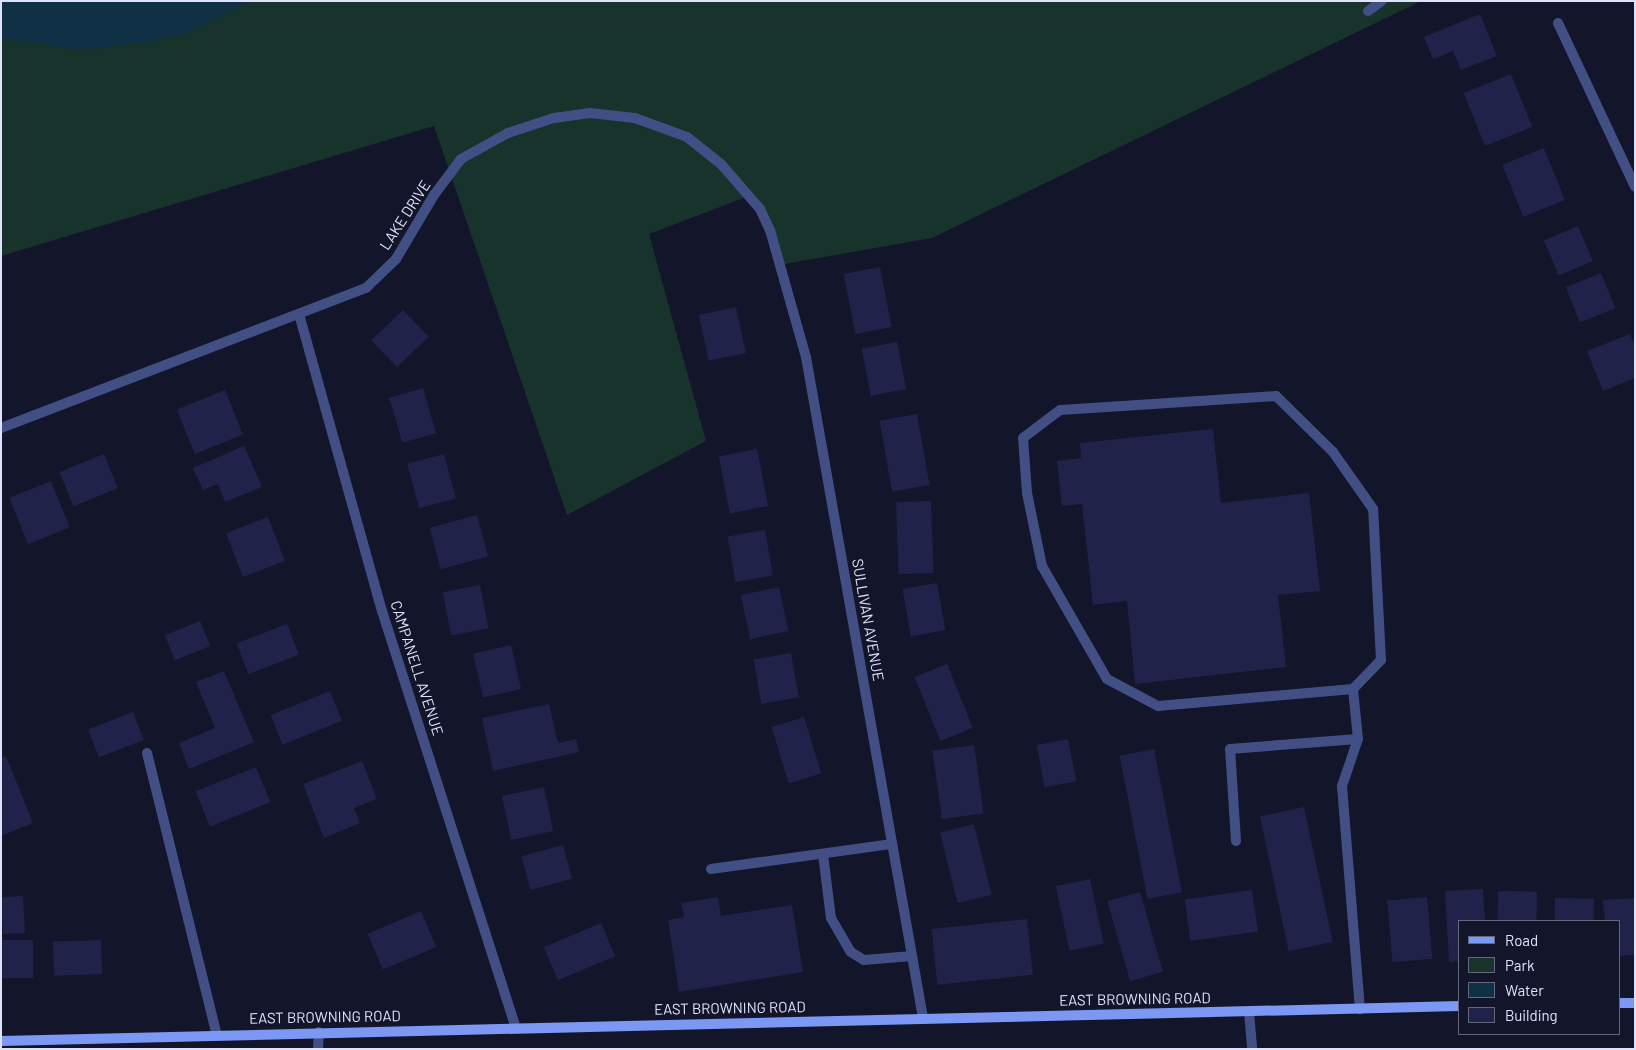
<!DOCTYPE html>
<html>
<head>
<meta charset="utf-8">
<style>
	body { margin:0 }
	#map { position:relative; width:1636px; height:1050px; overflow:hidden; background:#13152a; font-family:Barlow,sans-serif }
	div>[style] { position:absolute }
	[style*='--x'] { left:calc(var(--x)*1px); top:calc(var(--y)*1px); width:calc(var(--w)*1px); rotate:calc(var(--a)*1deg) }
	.green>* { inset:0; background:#17332c }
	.water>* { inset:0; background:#103046 }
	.building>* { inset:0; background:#212249; transform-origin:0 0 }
	.service>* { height:10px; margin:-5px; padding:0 5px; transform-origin:5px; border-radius:5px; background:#424f85 }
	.minor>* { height:10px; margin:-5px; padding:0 5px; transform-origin:5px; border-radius:5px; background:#424f85 }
	.secondary>* { height:10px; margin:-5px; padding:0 5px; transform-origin:5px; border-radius:5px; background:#7d97f4 }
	span { translate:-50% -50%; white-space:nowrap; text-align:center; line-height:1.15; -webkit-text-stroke:4px #13152a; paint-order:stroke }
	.street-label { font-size:15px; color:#dfe2fc }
	.frame { position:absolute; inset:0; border:2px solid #dfe2fc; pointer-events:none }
	.legend { position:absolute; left:1458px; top:920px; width:162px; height:115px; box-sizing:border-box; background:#13152a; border:1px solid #65677e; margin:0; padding:6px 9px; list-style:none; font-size:15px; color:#dfe2fc }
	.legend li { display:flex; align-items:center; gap:10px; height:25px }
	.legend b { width:25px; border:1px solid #65677e }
</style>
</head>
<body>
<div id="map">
	<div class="green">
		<i style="clip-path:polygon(1px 1px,1421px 1px,932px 238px,779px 265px,754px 194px,649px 234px,706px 441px,567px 515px,434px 126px,1px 256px)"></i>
	</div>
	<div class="water">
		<i style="clip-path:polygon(1px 1px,253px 1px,186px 33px,149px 42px,80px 50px,1px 38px)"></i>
	</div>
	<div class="building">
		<i style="clip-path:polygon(1480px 14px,1497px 56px,1461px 70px,1453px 51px,1433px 59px,1424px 37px)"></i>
		<i style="left:1511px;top:74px;width:57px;height:51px;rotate:68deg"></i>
		<i style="left:1544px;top:148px;width:56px;height:45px;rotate:68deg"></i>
		<i style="left:1578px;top:226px;width:38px;height:37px;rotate:67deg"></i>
		<i style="left:880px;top:267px;width:61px;height:37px;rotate:79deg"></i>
		<i style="left:1601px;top:273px;width:38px;height:38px;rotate:68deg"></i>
		<i style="left:736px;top:307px;width:47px;height:38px;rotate:78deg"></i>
		<i style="left:403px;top:310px;width:37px;height:44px;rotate:46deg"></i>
		<i style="clip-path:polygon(1630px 334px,1635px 346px,1635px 378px,1603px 391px,1587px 351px)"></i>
		<i style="left:897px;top:342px;width:48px;height:36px;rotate:79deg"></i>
		<i style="left:423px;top:388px;width:47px;height:35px;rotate:74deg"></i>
		<i style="left:225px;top:390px;width:48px;height:52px;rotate:68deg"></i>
		<i style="left:917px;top:414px;width:72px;height:38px;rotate:80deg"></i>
		<i style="clip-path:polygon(1213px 429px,1221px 503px,1309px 493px,1320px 591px,1278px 595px,1286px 667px,1135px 684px,1127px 601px,1093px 605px,1082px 504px,1062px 506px,1057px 461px,1081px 458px,1080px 443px)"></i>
		<i style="clip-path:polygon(244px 446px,262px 487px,225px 502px,218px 484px,203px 490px,193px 468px)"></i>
		<i style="left:757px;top:449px;width:58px;height:39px;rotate:79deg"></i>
		<i style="left:104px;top:454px;width:37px;height:48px;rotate:68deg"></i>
		<i style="left:444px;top:454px;width:46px;height:38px;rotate:75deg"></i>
		<i style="left:51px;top:481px;width:50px;height:45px;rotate:68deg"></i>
		<i style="left:931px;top:501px;width:72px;height:35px;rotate:88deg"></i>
		<i style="left:477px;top:515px;width:43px;height:49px;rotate:75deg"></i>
		<i style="left:268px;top:517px;width:47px;height:45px;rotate:69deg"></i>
		<i style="left:765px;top:530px;width:46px;height:38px;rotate:80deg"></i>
		<i style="left:937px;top:583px;width:48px;height:35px;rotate:80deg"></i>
		<i style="left:480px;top:585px;width:44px;height:38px;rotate:79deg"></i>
		<i style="left:779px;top:587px;width:45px;height:39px;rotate:78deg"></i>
		<i style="left:200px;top:621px;width:27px;height:38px;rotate:68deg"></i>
		<i style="left:287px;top:624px;width:33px;height:54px;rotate:69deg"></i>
		<i style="left:511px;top:645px;width:45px;height:39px;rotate:77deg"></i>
		<i style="left:791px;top:653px;width:45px;height:38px;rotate:80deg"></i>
		<i style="left:947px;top:664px;width:69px;height:35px;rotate:68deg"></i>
		<i style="clip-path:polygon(224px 671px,254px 742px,189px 769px,179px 743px,215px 728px,196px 682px)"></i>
		<i style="left:330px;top:691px;width:32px;height:64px;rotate:68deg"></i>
		<i style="clip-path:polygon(549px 704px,558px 743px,576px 739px,579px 752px,493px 771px,482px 718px)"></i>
		<i style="left:133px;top:712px;width:30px;height:48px;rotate:69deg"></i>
		<i style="left:804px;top:717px;width:59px;height:34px;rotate:73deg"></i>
		<i style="left:1068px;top:739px;width:43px;height:32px;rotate:79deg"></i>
		<i style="left:974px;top:745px;width:69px;height:42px;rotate:82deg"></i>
		<i style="left:1154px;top:749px;width:146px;height:35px;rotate:79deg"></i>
		<i style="clip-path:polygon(6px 756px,33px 823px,1px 836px,1px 758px)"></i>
		<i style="clip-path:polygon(362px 761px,377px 799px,354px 808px,360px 823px,324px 838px,303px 784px)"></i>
		<i style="left:256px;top:767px;width:38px;height:65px;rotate:68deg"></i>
		<i style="left:544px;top:787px;width:45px;height:43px;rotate:78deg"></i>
		<i style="left:1304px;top:807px;width:138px;height:45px;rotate:78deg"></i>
		<i style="left:974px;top:824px;width:73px;height:35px;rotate:76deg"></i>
		<i style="left:563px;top:845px;width:35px;height:43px;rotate:75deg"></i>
		<i style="left:1090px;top:879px;width:66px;height:35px;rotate:78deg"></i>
		<i style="clip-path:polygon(1483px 889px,1485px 921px,1460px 921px,1460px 961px,1449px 962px,1445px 891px)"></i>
		<i style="left:1252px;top:890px;width:42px;height:68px;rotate:82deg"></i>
		<i style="left:1498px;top:891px;width:39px;height:30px;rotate:1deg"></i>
		<i style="left:1140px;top:892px;width:83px;height:34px;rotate:74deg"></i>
		<i style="left:23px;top:896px;width:37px;height:22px;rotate:87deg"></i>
		<i style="clip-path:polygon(718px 897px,721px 916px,792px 905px,803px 972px,679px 992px,668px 920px,684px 917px,681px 903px)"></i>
		<i style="left:1427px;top:897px;width:62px;height:40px;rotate:85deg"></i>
		<i style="left:1555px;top:898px;width:39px;height:23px;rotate:1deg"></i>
		<i style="clip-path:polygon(1635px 898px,1635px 955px,1620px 956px,1620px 921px,1605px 921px,1603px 900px)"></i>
		<i style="left:421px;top:911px;width:39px;height:58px;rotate:67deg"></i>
		<i style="left:1027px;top:919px;width:56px;height:96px;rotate:84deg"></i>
		<i style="left:601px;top:923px;width:36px;height:62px;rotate:67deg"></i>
		<i style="left:1px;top:940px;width:32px;height:38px"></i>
		<i style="left:101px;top:940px;width:34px;height:48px;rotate:88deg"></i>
	</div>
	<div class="service">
		<i style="--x:1368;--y:11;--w:17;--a:-36"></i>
		<i style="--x:1353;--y:689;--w:40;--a:-46"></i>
		<i style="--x:1381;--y:660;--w:151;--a:-93"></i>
		<i style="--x:1373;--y:509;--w:70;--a:-125.1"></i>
		<i style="--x:1333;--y:452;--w:80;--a:-135.5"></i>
		<i style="--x:1276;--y:396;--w:216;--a:176.3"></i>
		<i style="--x:1060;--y:410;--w:46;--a:142.9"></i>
		<i style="--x:1023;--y:438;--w:55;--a:85.8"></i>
		<i style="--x:1027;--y:493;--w:75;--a:78.4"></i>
		<i style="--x:1042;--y:566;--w:130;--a:60.1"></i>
		<i style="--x:1107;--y:679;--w:58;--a:27.9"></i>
		<i style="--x:1158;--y:706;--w:196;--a:-5"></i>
		<i style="--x:1353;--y:689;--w:50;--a:84.3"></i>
		<i style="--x:1358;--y:739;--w:50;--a:108.8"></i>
		<i style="--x:1342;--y:786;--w:224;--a:85.4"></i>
		<i style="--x:147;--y:753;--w:291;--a:76.1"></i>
		<i style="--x:1236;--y:841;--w:92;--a:-93.7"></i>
		<i style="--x:1230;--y:749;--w:128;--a:-4.5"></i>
		<i style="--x:823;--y:854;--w:64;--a:82.9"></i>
		<i style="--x:831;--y:918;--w:39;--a:60"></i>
		<i style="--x:851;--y:952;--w:15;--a:32"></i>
		<i style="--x:864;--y:960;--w:48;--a:-4.8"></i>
		<i style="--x:711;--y:869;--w:183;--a:-7.9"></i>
	</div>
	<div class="minor">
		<i style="--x:1558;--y:23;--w:181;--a:64.8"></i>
		<i style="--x:299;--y:314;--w:308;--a:74.4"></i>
		<i style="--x:382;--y:611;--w:438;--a:72.2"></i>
		<i style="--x:1;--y:428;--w:391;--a:-21"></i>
		<i style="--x:366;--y:288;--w:42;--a:-44"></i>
		<i style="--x:396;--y:259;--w:74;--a:-59.3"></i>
		<i style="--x:434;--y:195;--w:45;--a:-53.1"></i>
		<i style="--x:461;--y:159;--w:54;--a:-29"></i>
		<i style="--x:508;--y:133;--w:48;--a:-18.1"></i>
		<i style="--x:554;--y:118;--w:36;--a:-8"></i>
		<i style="--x:590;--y:113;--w:45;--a:6.3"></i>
		<i style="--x:635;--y:118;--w:55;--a:20.1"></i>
		<i style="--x:687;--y:137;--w:43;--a:38.5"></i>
		<i style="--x:721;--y:164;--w:60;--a:49.1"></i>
		<i style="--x:760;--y:209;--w:23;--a:65"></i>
		<i style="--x:770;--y:230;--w:132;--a:74.2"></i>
		<i style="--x:806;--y:357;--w:671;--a:79.96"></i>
		<i style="--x:1249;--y:1012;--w:37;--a:85"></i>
		<i style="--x:318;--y:1049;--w:17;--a:-87"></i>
	</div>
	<div class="secondary">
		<i style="--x:1620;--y:1003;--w:15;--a:0"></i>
		<i style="--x:1;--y:1041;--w:1459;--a:-1.37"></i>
	</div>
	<div class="street-label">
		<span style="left:405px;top:215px;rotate:-57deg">LAKE DRIVE</span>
		<span style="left:868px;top:620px;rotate:80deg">SULLIVAN AVENUE</span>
		<span style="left:417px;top:668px;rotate:72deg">CAMPANELL AVENUE</span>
		<span style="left:1135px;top:999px;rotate:-1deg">EAST BROWNING ROAD</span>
		<span style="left:730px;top:1008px;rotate:-1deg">EAST BROWNING ROAD</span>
		<span style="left:325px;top:1017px;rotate:-1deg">EAST BROWNING ROAD</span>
	</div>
	<div class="frame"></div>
	<ul class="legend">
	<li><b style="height:6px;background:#7d97f4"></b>Road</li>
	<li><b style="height:14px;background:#17332c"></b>Park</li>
	<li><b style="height:14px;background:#103046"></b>Water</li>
	<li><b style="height:14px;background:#212249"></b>Building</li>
	</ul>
</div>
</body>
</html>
